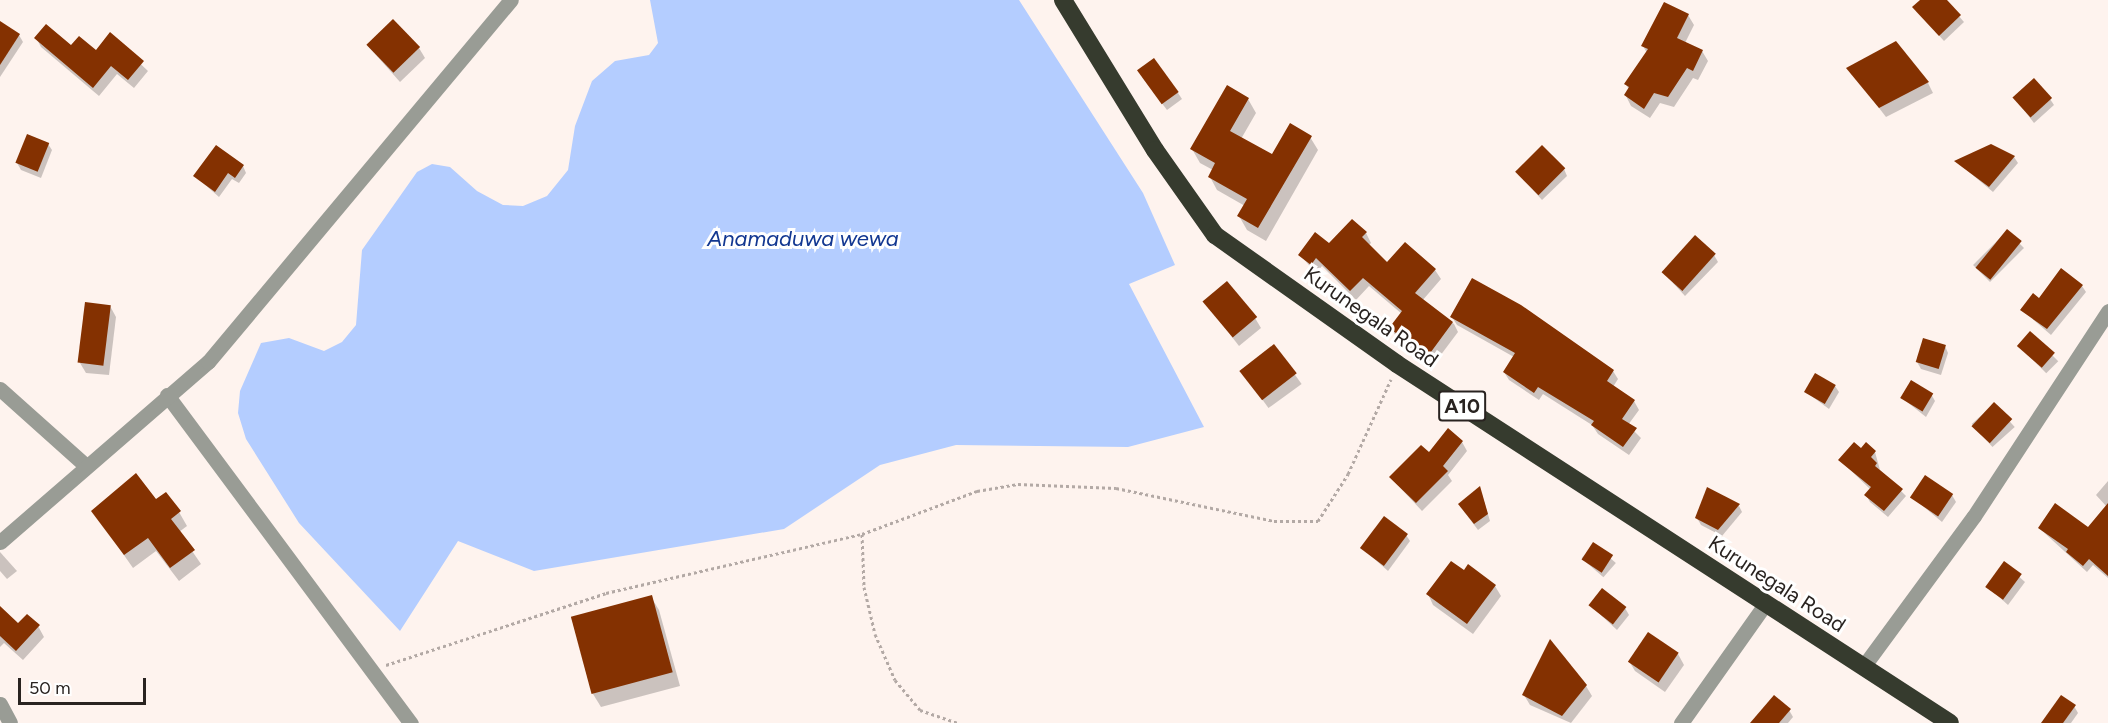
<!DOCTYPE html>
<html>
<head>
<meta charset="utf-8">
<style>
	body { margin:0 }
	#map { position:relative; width:2108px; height:723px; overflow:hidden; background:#fef3ee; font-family:Figtree,sans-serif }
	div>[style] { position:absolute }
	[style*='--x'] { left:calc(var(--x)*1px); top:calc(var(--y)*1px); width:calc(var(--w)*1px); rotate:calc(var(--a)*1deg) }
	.water>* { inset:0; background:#b4cdff }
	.shadow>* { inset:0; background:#0003; transform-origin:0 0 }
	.building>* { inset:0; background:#843101; transform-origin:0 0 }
	.path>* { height:3px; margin-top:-1.5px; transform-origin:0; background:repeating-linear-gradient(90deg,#b3a9a5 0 3px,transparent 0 6px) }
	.minor>* { height:15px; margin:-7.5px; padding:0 7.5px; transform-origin:7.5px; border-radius:7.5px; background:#999c95 }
	.highway>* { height:18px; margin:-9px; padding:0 9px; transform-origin:9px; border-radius:9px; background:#363b2e }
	span { translate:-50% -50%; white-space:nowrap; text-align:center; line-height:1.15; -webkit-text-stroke:6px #fff; paint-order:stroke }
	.shield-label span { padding:2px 4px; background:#fff; border:2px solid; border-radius:4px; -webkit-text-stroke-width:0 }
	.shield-label { font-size:20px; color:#292320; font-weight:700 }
	.street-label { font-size:21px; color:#292320 }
	.water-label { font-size:22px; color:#123791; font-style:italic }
	.scale { position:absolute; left:18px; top:678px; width:128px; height:27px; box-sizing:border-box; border:3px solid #292320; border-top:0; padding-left:8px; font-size:18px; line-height:21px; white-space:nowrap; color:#292320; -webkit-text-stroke:4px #fff; paint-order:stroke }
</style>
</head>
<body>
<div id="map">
	<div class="water">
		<i style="clip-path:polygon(650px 0,1019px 0,1143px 193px,1175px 265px,1129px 284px,1204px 427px,1128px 447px,956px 445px,880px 465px,784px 529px,534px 571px,458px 541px,400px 631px,299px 523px,246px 439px,238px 413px,240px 391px,261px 343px,289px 338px,324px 351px,342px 342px,356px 325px,362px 250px,417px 172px,432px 164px,450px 167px,477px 191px,503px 205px,523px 206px,547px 196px,568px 170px,575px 126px,592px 81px,615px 61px,649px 55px,658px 43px)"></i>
	</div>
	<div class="shadow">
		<i style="clip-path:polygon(1922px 0,1945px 0,1964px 22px,1944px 41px,1914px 8px)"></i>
		<i style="clip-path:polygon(1688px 15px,1694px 25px,1685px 43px,1702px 51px,1708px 61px,1698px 80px,1693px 78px,1674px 107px,1660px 103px,1650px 118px,1631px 106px,1626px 96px,1629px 90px,1626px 84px,1647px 53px,1643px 46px)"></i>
		<i style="clip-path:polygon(0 30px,19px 35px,23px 42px,0 77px)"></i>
		<i style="clip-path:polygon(110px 35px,148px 71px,134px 88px,117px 74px,99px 96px,41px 47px,36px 38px,96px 52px)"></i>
		<i style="clip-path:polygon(368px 46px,419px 48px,425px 58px,400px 82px)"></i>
		<i style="clip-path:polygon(1848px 68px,1928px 83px,1933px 93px,1886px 117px)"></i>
		<i style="clip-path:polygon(1142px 77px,1178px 93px,1182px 99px,1167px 110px)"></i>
		<i style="clip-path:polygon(2014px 97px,2050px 99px,2054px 105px,2034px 123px)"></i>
		<i style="clip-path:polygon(1248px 99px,1256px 113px,1241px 139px,1272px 157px,1310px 137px,1318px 150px,1266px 241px,1247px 230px,1239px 216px,1245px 206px,1217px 190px,1210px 177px,1213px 170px,1200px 163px,1192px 149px)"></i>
		<i style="clip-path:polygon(48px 144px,52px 150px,41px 178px,21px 170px,17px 163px)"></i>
		<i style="clip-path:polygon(2014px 157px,2018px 163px,1993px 192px,1957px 162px)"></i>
		<i style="clip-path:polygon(243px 166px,246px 173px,239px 183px,232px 179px,219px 197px,195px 176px)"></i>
		<i style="clip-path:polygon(1564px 169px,1567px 176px,1542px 200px,1517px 172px)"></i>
		<i style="left:2007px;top:231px;width:24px;height:48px;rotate:45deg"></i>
		<i style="clip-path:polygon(1366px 233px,1371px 243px,1368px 246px,1387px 264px,1435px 270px,1441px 279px,1422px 301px,1454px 324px,1458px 332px,1434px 364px,1397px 338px,1391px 328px,1402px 314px,1369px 286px,1356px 300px,1322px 266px,1316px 273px,1300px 255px)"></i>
		<i style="clip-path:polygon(1714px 255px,1718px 262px,1685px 296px,1662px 271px)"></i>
		<i style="clip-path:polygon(2082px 286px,2086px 292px,2051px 335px,2022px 310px)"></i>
		<i style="clip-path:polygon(1204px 301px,1255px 318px,1261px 328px,1239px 346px)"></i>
		<i style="clip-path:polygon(110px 306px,116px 317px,109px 375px,86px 373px,80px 363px)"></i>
		<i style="clip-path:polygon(1452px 317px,1613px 371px,1618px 379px,1613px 387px,1634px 401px,1639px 410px,1628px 425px,1641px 438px,1629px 455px,1598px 434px,1592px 425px,1543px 394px,1539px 400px,1509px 380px,1504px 372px,1514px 357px,1457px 325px)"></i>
		<i style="left:2030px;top:333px;width:40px;height:17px;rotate:45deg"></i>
		<i style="left:1274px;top:346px;width:47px;height:41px;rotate:54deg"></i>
		<i style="clip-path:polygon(1945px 346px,1948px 353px,1941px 375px,1921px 369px,1917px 362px)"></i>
		<i style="clip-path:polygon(1835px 386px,1839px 392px,1829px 409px,1806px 392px)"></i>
		<i style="clip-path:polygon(1931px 394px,1935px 401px,1926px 417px,1902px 398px)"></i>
		<i style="left:1994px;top:404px;width:31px;height:30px;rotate:48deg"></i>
		<i style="clip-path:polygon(1462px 442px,1467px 451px,1448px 475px,1452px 481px,1422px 511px,1391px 478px,1429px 455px)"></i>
		<i style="clip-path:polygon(1861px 450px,1875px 452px,1880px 470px,1906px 496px,1888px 517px,1870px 502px,1866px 495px,1871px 490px,1840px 460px)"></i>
		<i style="clip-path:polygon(2108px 481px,2108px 578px,2093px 565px,2087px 572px,2039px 528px,2088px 529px,2107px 507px,2096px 495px)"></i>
		<i style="clip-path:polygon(1480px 488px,1490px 521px,1478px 530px,1463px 510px)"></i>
		<i style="clip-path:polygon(1952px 495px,1956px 502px,1942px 522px,1912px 497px)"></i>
		<i style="clip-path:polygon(156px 501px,179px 512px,187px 526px,179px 532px,201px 564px,179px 581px,156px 551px,133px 568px,93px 511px)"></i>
		<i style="clip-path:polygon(1739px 506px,1742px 512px,1722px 536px,1701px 525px,1697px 518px)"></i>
		<i style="clip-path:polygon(1406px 535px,1410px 541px,1388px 571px,1362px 548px)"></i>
		<i style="left:1594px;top:544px;width:29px;height:19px;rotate:41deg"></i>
		<i style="clip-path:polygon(0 552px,17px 571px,7px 579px,0 571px)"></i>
		<i style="clip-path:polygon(2005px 564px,2025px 582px,2008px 605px,1988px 587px)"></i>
		<i style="clip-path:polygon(1495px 586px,1501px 596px,1473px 634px,1433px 605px,1428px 594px)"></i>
		<i style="clip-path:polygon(651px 597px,659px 610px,680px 686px,601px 707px,593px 694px)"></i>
		<i style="clip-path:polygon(1590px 605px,1625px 608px,1629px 615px,1617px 630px)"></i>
		<i style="clip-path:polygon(0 608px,18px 625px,38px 626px,44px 637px,23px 660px,4px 643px,0 647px)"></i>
		<i style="clip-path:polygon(1648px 634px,1678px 654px,1684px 665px,1665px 692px,1635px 671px,1629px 661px)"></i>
		<i style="clip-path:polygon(1586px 686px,1592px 696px,1571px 723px,1530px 705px,1524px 695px)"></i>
		<i style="clip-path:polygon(2074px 706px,2078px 713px,2071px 723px,2043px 723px)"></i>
		<i style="clip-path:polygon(1789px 710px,1793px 717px,1788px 723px,1753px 723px)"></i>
	</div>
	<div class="building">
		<i style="clip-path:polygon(1920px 0,1947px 0,1961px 15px,1939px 36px,1912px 7px)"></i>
		<i style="clip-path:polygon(1664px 2px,1689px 14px,1677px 38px,1703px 50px,1693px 71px,1687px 68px,1668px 97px,1654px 93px,1644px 109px,1624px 95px,1629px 87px,1624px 84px,1648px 49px,1641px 46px)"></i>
		<i style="left:393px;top:19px;width:39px;height:37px;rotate:46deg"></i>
		<i style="clip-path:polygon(0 21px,20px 34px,0 65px)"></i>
		<i style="clip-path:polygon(46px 24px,71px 45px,79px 36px,96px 50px,110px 32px,144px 61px,128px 80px,111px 66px,93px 88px,34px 38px)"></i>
		<i style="clip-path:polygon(1896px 41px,1929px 82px,1879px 108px,1846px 68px)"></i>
		<i style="left:1154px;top:58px;width:42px;height:21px;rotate:54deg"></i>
		<i style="left:2034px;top:78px;width:27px;height:29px;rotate:48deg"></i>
		<i style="clip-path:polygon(1227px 85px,1249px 98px,1230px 131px,1272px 154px,1290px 123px,1312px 136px,1258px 228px,1237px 216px,1247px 199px,1208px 177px,1215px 163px,1190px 149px)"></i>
		<i style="left:27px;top:134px;width:24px;height:31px;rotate:22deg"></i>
		<i style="clip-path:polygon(1991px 144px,2015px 156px,1989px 187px,1954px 161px)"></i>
		<i style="clip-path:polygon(216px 145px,244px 165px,235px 178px,228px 173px,215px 192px,193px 176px)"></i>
		<i style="left:1542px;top:145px;width:33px;height:38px;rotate:45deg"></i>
		<i style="clip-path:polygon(1352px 219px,1367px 232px,1362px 237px,1387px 262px,1405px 242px,1436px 269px,1415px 293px,1453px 322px,1428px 356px,1389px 328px,1402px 311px,1363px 278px,1350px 291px,1316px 258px,1311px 265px,1298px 255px,1315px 232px,1329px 243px)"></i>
		<i style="left:2007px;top:229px;width:19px;height:50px;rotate:39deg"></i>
		<i style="left:1695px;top:235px;width:28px;height:50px;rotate:42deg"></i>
		<i style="clip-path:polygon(2061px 268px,2083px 285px,2047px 329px,2020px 310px,2033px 293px,2039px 298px)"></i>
		<i style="clip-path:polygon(1472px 278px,1521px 305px,1614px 370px,1607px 381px,1635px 400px,1622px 419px,1637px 428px,1623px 447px,1591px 425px,1594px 421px,1538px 387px,1534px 393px,1503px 372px,1515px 353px,1450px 317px)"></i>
		<i style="left:1227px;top:281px;width:47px;height:32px;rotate:50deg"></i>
		<i style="left:85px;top:302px;width:26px;height:61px;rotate:7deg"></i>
		<i style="left:2030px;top:331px;width:33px;height:20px;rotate:41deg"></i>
		<i style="left:1923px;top:338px;width:24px;height:25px;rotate:17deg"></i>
		<i style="left:1274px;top:344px;width:37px;height:44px;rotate:52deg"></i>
		<i style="left:1815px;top:373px;width:24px;height:22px;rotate:30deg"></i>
		<i style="left:1911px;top:380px;width:26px;height:21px;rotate:31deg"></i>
		<i style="left:1994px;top:402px;width:25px;height:33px;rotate:43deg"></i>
		<i style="clip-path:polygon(1448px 428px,1463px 441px,1443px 466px,1448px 471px,1416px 503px,1389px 477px,1421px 445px,1429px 452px)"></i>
		<i style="clip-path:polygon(1854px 442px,1861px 448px,1866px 442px,1876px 451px,1871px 457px,1877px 463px,1875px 466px,1903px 489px,1884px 511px,1864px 495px,1871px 487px,1838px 460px)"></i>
		<i style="clip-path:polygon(136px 473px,156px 499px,166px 492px,181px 511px,171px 519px,195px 550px,170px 568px,148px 538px,124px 555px,91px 511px)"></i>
		<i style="left:1925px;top:475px;width:34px;height:27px;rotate:34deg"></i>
		<i style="clip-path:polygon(1480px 486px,1488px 514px,1474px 524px,1458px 504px)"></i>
		<i style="clip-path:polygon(1707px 487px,1740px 504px,1718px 530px,1695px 518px)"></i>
		<i style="clip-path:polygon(2055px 503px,2088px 527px,2108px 503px,2108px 576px,2089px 559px,2083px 566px,2066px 552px,2068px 549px,2038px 528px)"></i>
		<i style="left:1384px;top:516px;width:30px;height:40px;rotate:37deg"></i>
		<i style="left:1593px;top:542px;width:24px;height:21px;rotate:33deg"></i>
		<i style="clip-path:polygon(1451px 561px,1464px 570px,1468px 564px,1496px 585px,1467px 624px,1426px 594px)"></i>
		<i style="left:2004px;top:561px;width:22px;height:32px;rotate:36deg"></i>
		<i style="left:1602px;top:588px;width:31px;height:22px;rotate:38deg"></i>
		<i style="left:652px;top:595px;width:80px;height:84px;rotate:75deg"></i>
		<i style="clip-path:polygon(0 606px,18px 623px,27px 614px,40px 625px,16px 651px,0 636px)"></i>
		<i style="left:1648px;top:632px;width:37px;height:36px;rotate:34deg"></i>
		<i style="clip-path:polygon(1550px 639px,1587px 685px,1562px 716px,1522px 695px)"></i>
		<i style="clip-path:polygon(1774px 695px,1791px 709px,1779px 723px,1750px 723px)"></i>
		<i style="clip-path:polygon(2061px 695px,2076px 705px,2063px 723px,2041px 723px)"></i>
	</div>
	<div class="path">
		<i style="--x:862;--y:534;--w:53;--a:87.8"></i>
		<i style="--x:864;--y:587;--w:48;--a:76.8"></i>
		<i style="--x:875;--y:634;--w:50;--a:66.5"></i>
		<i style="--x:895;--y:680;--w:39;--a:50"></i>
		<i style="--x:920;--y:710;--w:40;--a:18.9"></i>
		<i style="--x:386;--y:665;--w:231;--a:-18.1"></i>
		<i style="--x:606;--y:593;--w:263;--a:-13"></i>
		<i style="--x:862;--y:534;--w:123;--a:-20.5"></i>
		<i style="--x:977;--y:491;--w:42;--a:-9.7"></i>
		<i style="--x:1018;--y:484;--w:98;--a:2.3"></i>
		<i style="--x:1116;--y:488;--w:161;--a:11.8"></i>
		<i style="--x:1274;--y:521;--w:44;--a:0"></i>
		<i style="--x:1318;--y:521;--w:56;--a:-57.4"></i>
		<i style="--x:1348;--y:474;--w:104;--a:-65.6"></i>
	</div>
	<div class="minor">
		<i style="--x:0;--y:389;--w:115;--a:41.8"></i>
		<i style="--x:167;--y:395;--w:409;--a:53.4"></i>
		<i style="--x:0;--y:542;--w:275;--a:-40.9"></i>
		<i style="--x:208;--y:362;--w:472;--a:-50.1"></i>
		<i style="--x:1863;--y:667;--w:187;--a:-53.7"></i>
		<i style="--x:1974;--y:516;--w:245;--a:-56.8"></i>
		<i style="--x:0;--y:704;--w:21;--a:62"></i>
		<i style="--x:1681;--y:723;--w:147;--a:-54.7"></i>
	</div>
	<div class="highway">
		<i style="--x:1063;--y:0;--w:176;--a:58.5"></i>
		<i style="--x:1155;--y:150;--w:104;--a:54.8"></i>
		<i style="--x:1215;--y:235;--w:223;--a:35.3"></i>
		<i style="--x:1397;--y:364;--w:659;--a:32.99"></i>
	</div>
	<div class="shield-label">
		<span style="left:1462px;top:406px">A10</span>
	</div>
	<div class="street-label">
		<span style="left:1371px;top:317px;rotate:35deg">Kurunegala Road</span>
		<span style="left:1777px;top:584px;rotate:33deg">Kurunegala Road</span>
	</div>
	<div class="water-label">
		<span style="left:803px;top:239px">Anamaduwa wewa</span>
	</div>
	<div class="scale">50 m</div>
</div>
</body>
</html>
